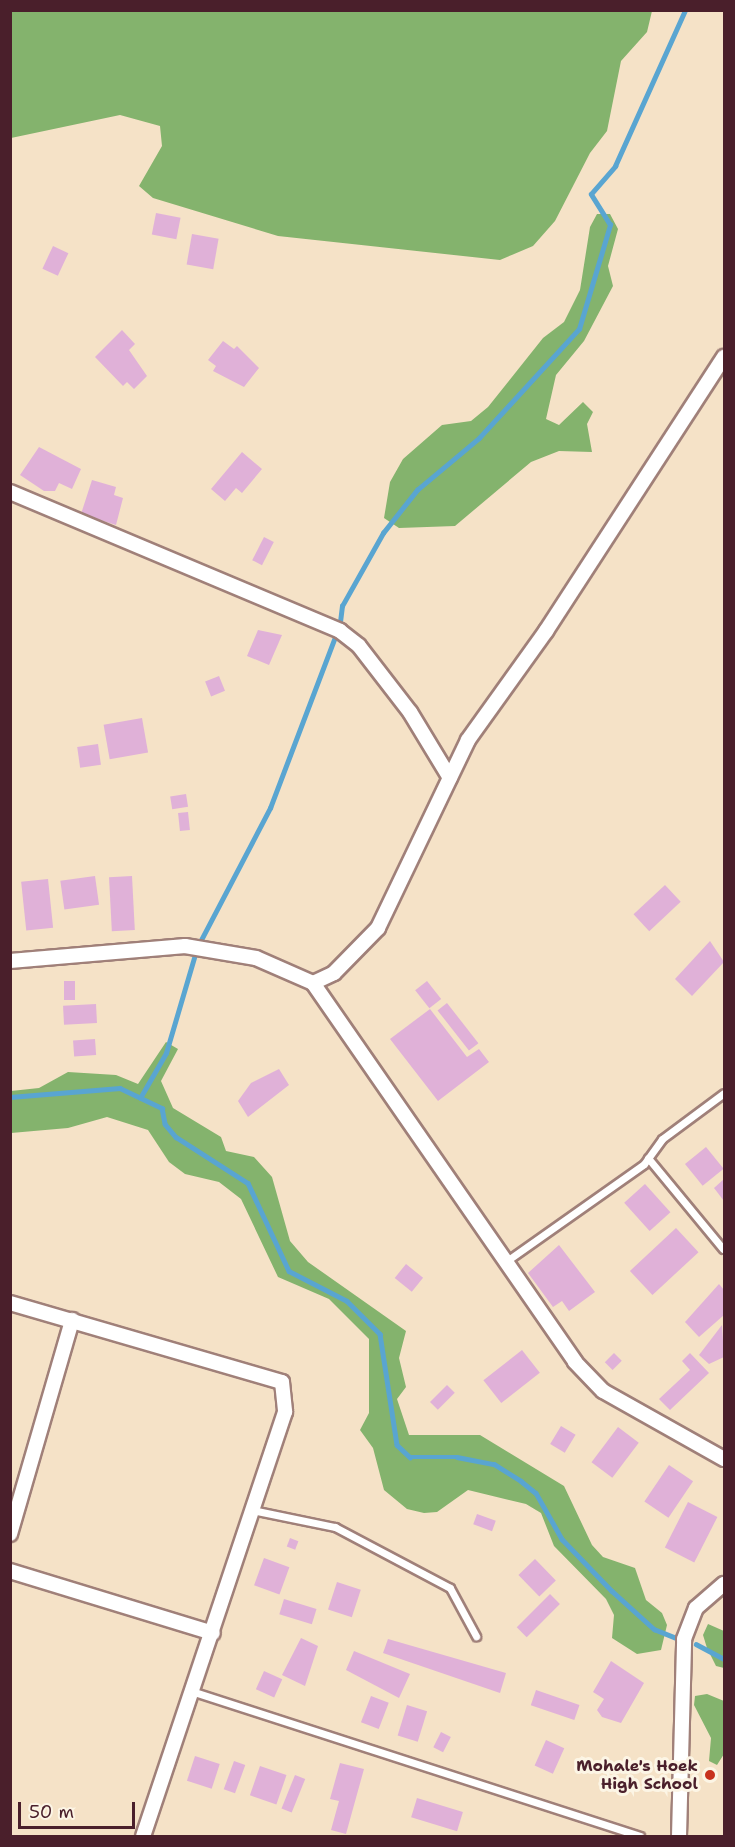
<!DOCTYPE html>
<html>
<head>
<meta charset="utf-8">
<style>
	body { margin:0 }
	#map { position:relative; width:735px; height:1847px; overflow:hidden; background:#f5e2c7; font-family:"Shantell Sans",sans-serif }
	div>[style] { position:absolute }
	[style*='--x'] { left:calc(var(--x)*1px); top:calc(var(--y)*1px); width:calc(var(--w)*1px); rotate:calc(var(--a)*1deg) }
	.forest>* { inset:0; background:#84b36d }
	.stream>* { height:4.5px; margin:-2.25px; padding:0 2.25px; transform-origin:2.25px; border-radius:2.25px; background:#59a5d1 }
	.building>* { inset:0; background:#e0b1d8; transform-origin:0 0 }
	.roads { filter:drop-shadow(2px 0 #a08079) drop-shadow(-2px 0 #a08079) drop-shadow(0 2px #a08079) drop-shadow(0 -2px #a08079) }
	.service>* { height:7px; margin:-3.5px; padding:0 3.5px; transform-origin:3.5px; border-radius:3.5px; background:#fff }
	.minor>* { height:14px; margin:-7px; padding:0 7px; transform-origin:7px; border-radius:7px; background:#fff }
	.dots>* { width:16px; height:16px; translate:-50% -50%; box-sizing:border-box; border:3px solid #fcf5e5; border-radius:50% }
	span { translate:-50% -50%; white-space:nowrap; text-align:center; line-height:1.15; -webkit-text-stroke:6px #fcf5e5; paint-order:stroke }
	.poi-label { font-size:16px; color:#4a1f2b; font-weight:700 }
	.right { translate:-100% -50%; text-align:right }
	.frame { position:absolute; inset:0; border:12px solid #4a1f2b; pointer-events:none }
	.scale { position:absolute; left:18px; top:1802px; width:117px; height:27px; box-sizing:border-box; border:3px solid #4a1f2b; border-top:0; padding-left:8px; font-size:18px; line-height:21px; white-space:nowrap; color:#4a1f2b; -webkit-text-stroke:4px #fcf5e5; paint-order:stroke }
</style>
</head>
<body>
<div id="map">
	<div class="forest">
		<i style="clip-path:polygon(11px 10px,652px 10px,652px 11px,647px 32px,621px 61px,607px 131px,590px 153px,555px 221px,533px 246px,500px 260px,278px 236px,153px 198px,139px 186px,162px 146px,160px 126px,120px 115px,11px 138px)"></i>
		<i style="clip-path:polygon(597px 214px,610px 214px,618px 229px,608px 266px,613px 286px,584px 341px,556px 375px,546px 419px,559px 425px,583px 402px,593px 412px,587px 424px,592px 452px,559px 451px,531px 462px,455px 526px,399px 528px,384px 518px,390px 482px,403px 459px,442px 425px,471px 421px,488px 407px,543px 338px,564px 322px,580px 290px,590px 227px)"></i>
		<i style="clip-path:polygon(166px 1042px,178px 1049px,161px 1081px,173px 1108px,221px 1137px,226px 1151px,254px 1157px,272px 1177px,290px 1241px,308px 1262px,406px 1331px,399px 1358px,406px 1387px,397px 1399px,409px 1435px,480px 1435px,564px 1486px,592px 1545px,603px 1557px,635px 1568px,646px 1600px,662px 1613px,667px 1625px,661px 1650px,637px 1654px,612px 1638px,614px 1615px,606px 1599px,554px 1546px,541px 1513px,526px 1504px,468px 1490px,437px 1512px,424px 1513px,407px 1509px,384px 1490px,373px 1448px,360px 1430px,369px 1413px,369px 1339px,329px 1299px,278px 1277px,241px 1199px,219px 1182px,185px 1174px,169px 1162px,148px 1130px,107px 1117px,68px 1128px,11px 1133px,11px 1091px,39px 1088px,68px 1072px,116px 1075px,138px 1084px)"></i>
		<i style="clip-path:polygon(708px 1624px,724px 1631px,724px 1668px,716px 1666px,707px 1648px,703px 1635px)"></i>
		<i style="clip-path:polygon(707px 1694px,724px 1701px,724px 1754px,717px 1765px,709px 1761px,711px 1738px,694px 1705px,695px 1696px)"></i>
	</div>
	<div class="stream">
		<i style="--x:340;--y:622;--w:16;--a:-83"></i>
		<i style="--x:342;--y:606;--w:84;--a:-60.7"></i>
		<i style="--x:383;--y:533;--w:55;--a:-51.7"></i>
		<i style="--x:417;--y:490;--w:81;--a:-40"></i>
		<i style="--x:479;--y:438;--w:148;--a:-47.5"></i>
		<i style="--x:579;--y:329;--w:109;--a:-73.4"></i>
		<i style="--x:610;--y:225;--w:36;--a:-122"></i>
		<i style="--x:591;--y:194;--w:37;--a:-49"></i>
		<i style="--x:615;--y:166;--w:171;--a:-65.8"></i>
		<i style="--x:201;--y:940;--w:149;--a:-62.4"></i>
		<i style="--x:270;--y:808;--w:183;--a:-69.2"></i>
		<i style="--x:10;--y:1097;--w:110;--a:-4.7"></i>
		<i style="--x:120;--y:1088;--w:47;--a:25.5"></i>
		<i style="--x:162;--y:1108;--w:16;--a:79"></i>
		<i style="--x:165;--y:1124;--w:17;--a:50"></i>
		<i style="--x:176;--y:1137;--w:85;--a:32.6"></i>
		<i style="--x:248;--y:1183;--w:97;--a:65"></i>
		<i style="--x:289;--y:1271;--w:65;--a:27.3"></i>
		<i style="--x:347;--y:1301;--w:47;--a:45"></i>
		<i style="--x:380;--y:1334;--w:112;--a:81.3"></i>
		<i style="--x:397;--y:1445;--w:18;--a:43"></i>
		<i style="--x:410;--y:1457;--w:47;--a:0"></i>
		<i style="--x:457;--y:1457;--w:38;--a:11"></i>
		<i style="--x:494;--y:1464;--w:32;--a:32"></i>
		<i style="--x:521;--y:1481;--w:19;--a:39"></i>
		<i style="--x:536;--y:1493;--w:53;--a:60.5"></i>
		<i style="--x:562;--y:1539;--w:72;--a:46.1"></i>
		<i style="--x:612;--y:1591;--w:57;--a:42.1"></i>
		<i style="--x:654;--y:1629;--w:24;--a:22"></i>
		<i style="--x:140;--y:1098;--w:52;--a:-60"></i>
		<i style="--x:166;--y:1053;--w:99;--a:-73.6"></i>
		<i style="--x:696;--y:1644;--w:32;--a:28"></i>
	</div>
	<div class="building">
		<i style="left:156px;top:213px;width:25px;height:22px;rotate:11deg"></i>
		<i style="left:192px;top:234px;width:27px;height:31px;rotate:10deg"></i>
		<i style="left:53px;top:246px;width:17px;height:25px;rotate:25deg"></i>
		<i style="clip-path:polygon(122px 330px,135px 344px,129px 350px,147px 376px,134px 389px,127px 382px,123px 386px,95px 357px)"></i>
		<i style="clip-path:polygon(223px 341px,234px 349px,237px 346px,259px 368px,244px 387px,213px 371px,216px 366px,208px 360px)"></i>
		<i style="clip-path:polygon(39px 447px,81px 469px,72px 489px,59px 483px,55px 491px,44px 491px,20px 475px)"></i>
		<i style="clip-path:polygon(242px 452px,262px 469px,242px 493px,236px 488px,225px 501px,211px 489px)"></i>
		<i style="clip-path:polygon(92px 480px,116px 487px,114px 495px,123px 498px,116px 525px,81px 514px)"></i>
		<i style="left:264px;top:537px;width:11px;height:26px;rotate:27deg"></i>
		<i style="clip-path:polygon(258px 630px,282px 635px,269px 665px,247px 656px)"></i>
		<i style="left:219px;top:676px;width:16px;height:15px;rotate:68deg"></i>
		<i style="left:142px;top:718px;width:35px;height:39px;rotate:80deg"></i>
		<i style="left:98px;top:744px;width:21px;height:21px;rotate:82deg"></i>
		<i style="left:186px;top:794px;width:13px;height:16px;rotate:81deg"></i>
		<i style="left:188px;top:812px;width:18px;height:10px;rotate:84deg"></i>
		<i style="left:95px;top:876px;width:29px;height:35px;rotate:82deg"></i>
		<i style="left:132px;top:876px;width:54px;height:23px;rotate:87deg"></i>
		<i style="left:48px;top:879px;width:49px;height:27px;rotate:84deg"></i>
		<i style="left:665px;top:885px;width:23px;height:43px;rotate:47deg"></i>
		<i style="clip-path:polygon(710px 941px,724px 962px,692px 996px,675px 979px)"></i>
		<i style="left:64px;top:981px;width:11px;height:19px"></i>
		<i style="left:427px;top:981px;width:23px;height:15px;rotate:52deg"></i>
		<i style="left:447px;top:1003px;width:51px;height:12px;rotate:52deg"></i>
		<i style="left:96px;top:1004px;width:19px;height:33px;rotate:87deg"></i>
		<i style="clip-path:polygon(430px 1009px,467px 1057px,479px 1049px,489px 1062px,438px 1101px,390px 1039px)"></i>
		<i style="left:95px;top:1039px;width:16px;height:22px;rotate:86deg"></i>
		<i style="clip-path:polygon(279px 1069px,289px 1085px,248px 1117px,238px 1101px,251px 1083px)"></i>
		<i style="left:706px;top:1147px;width:28px;height:27px;rotate:51deg"></i>
		<i style="clip-path:polygon(724px 1179px,724px 1201px,714px 1188px)"></i>
		<i style="left:645px;top:1184px;width:38px;height:28px;rotate:48deg"></i>
		<i style="left:676px;top:1228px;width:33px;height:63px;rotate:47deg"></i>
		<i style="clip-path:polygon(559px 1245px,595px 1292px,569px 1311px,562px 1301px,553px 1307px,528px 1273px)"></i>
		<i style="left:406px;top:1264px;width:22px;height:18px;rotate:39deg"></i>
		<i style="clip-path:polygon(719px 1284px,724px 1290px,724px 1315px,699px 1337px,685px 1322px)"></i>
		<i style="clip-path:polygon(722px 1325px,724px 1357px,709px 1364px,699px 1355px)"></i>
		<i style="left:522px;top:1350px;width:29px;height:49px;rotate:52deg"></i>
		<i style="left:614px;top:1353px;width:11px;height:13px;rotate:45deg"></i>
		<i style="clip-path:polygon(690px 1353px,709px 1373px,670px 1410px,659px 1399px,690px 1370px,682px 1361px)"></i>
		<i style="left:447px;top:1385px;width:11px;height:24px;rotate:45deg"></i>
		<i style="left:561px;top:1426px;width:17px;height:21px;rotate:31deg"></i>
		<i style="left:618px;top:1427px;width:26px;height:44px;rotate:37deg"></i>
		<i style="left:669px;top:1465px;width:29px;height:44px;rotate:34deg"></i>
		<i style="left:688px;top:1502px;width:33px;height:51px;rotate:27deg"></i>
		<i style="left:477px;top:1514px;width:20px;height:11px;rotate:20deg"></i>
		<i style="left:290px;top:1538px;width:9px;height:9px;rotate:21deg"></i>
		<i style="left:264px;top:1558px;width:27px;height:29px;rotate:20deg"></i>
		<i style="left:535px;top:1559px;width:30px;height:23px;rotate:46deg"></i>
		<i style="left:337px;top:1582px;width:25px;height:29px;rotate:18deg"></i>
		<i style="left:550px;top:1594px;width:14px;height:47px;rotate:45deg"></i>
		<i style="left:284px;top:1599px;width:34px;height:16px;rotate:17deg"></i>
		<i style="clip-path:polygon(301px 1638px,318px 1646px,305px 1686px,282px 1675px)"></i>
		<i style="clip-path:polygon(388px 1639px,506px 1673px,500px 1693px,383px 1653px)"></i>
		<i style="clip-path:polygon(354px 1651px,410px 1674px,399px 1698px,346px 1670px)"></i>
		<i style="clip-path:polygon(611px 1661px,644px 1683px,621px 1723px,602px 1717px,597px 1710px,604px 1699px,593px 1692px)"></i>
		<i style="left:264px;top:1671px;width:20px;height:20px;rotate:24deg"></i>
		<i style="left:536px;top:1690px;width:46px;height:16px;rotate:19deg"></i>
		<i style="left:371px;top:1696px;width:19px;height:28px;rotate:21deg"></i>
		<i style="left:407px;top:1705px;width:21px;height:32px;rotate:17deg"></i>
		<i style="left:441px;top:1732px;width:11px;height:17px;rotate:27deg"></i>
		<i style="left:546px;top:1740px;width:20px;height:28px;rotate:24deg"></i>
		<i style="left:195px;top:1756px;width:26px;height:26px;rotate:18deg"></i>
		<i style="left:234px;top:1761px;width:12px;height:30px;rotate:20deg"></i>
		<i style="clip-path:polygon(340px 1763px,364px 1769px,346px 1834px,331px 1830px,339px 1801px,330px 1799px)"></i>
		<i style="left:260px;top:1766px;width:28px;height:31px;rotate:19deg"></i>
		<i style="left:295px;top:1775px;width:11px;height:36px;rotate:22deg"></i>
		<i style="left:417px;top:1798px;width:48px;height:20px;rotate:17deg"></i>
	</div>
	<div class="roads">
		<div class="service">
			<i style="--x:648;--y:1158;--w:118;--a:50.5"></i>
			<i style="--x:508;--y:1260;--w:166;--a:-35.2"></i>
			<i style="--x:644;--y:1164;--w:31;--a:-54"></i>
			<i style="--x:662;--y:1139;--w:77;--a:-36.6"></i>
			<i style="--x:252;--y:1510;--w:85;--a:11.6"></i>
			<i style="--x:335;--y:1527;--w:130;--a:27.9"></i>
			<i style="--x:450;--y:1588;--w:55;--a:61.6"></i>
			<i style="--x:191;--y:1691;--w:472;--a:17.9"></i>
		</div>
		<div class="minor">
			<i style="--x:10;--y:492;--w:358;--a:22.8"></i>
			<i style="--x:340;--y:631;--w:24;--a:38"></i>
			<i style="--x:359;--y:646;--w:83;--a:52.3"></i>
			<i style="--x:410;--y:712;--w:77;--a:58.8"></i>
			<i style="--x:10;--y:961;--w:176;--a:-4.9"></i>
			<i style="--x:185;--y:946;--w:72;--a:9.6"></i>
			<i style="--x:256;--y:958;--w:62;--a:23.7"></i>
			<i style="--x:313;--y:983;--w:461;--a:55.3"></i>
			<i style="--x:575;--y:1362;--w:40;--a:46"></i>
			<i style="--x:603;--y:1391;--w:139;--a:29.3"></i>
			<i style="--x:313;--y:983;--w:23;--a:-25"></i>
			<i style="--x:334;--y:973;--w:63;--a:-45.6"></i>
			<i style="--x:378;--y:928;--w:208;--a:-64.4"></i>
			<i style="--x:468;--y:740;--w:134;--a:-54.4"></i>
			<i style="--x:546;--y:631;--w:327;--a:-57"></i>
			<i style="--x:10;--y:1303;--w:283;--a:16.2"></i>
			<i style="--x:282;--y:1382;--w:30;--a:84"></i>
			<i style="--x:285;--y:1412;--w:447;--a:108.5"></i>
			<i style="--x:10;--y:1534;--w:223;--a:-73.8"></i>
			<i style="--x:10;--y:1571;--w:212;--a:17"></i>
			<i style="--x:679;--y:1836;--w:197;--a:-88.5"></i>
			<i style="--x:684;--y:1639;--w:33;--a:-69"></i>
			<i style="--x:696;--y:1608;--w:37;--a:-41"></i>
		</div>
	</div>
	<div class="dots">
		<i style="left:710px;top:1775px;background:#c8321e"></i>
	</div>
	<div class="poi-label">
		<span class="right" style="left:698px;top:1775px">Mohale's Hoek<br>High School</span>
	</div>
	<div class="frame"></div>
	<div class="scale">50 m</div>
</div>
</body>
</html>
